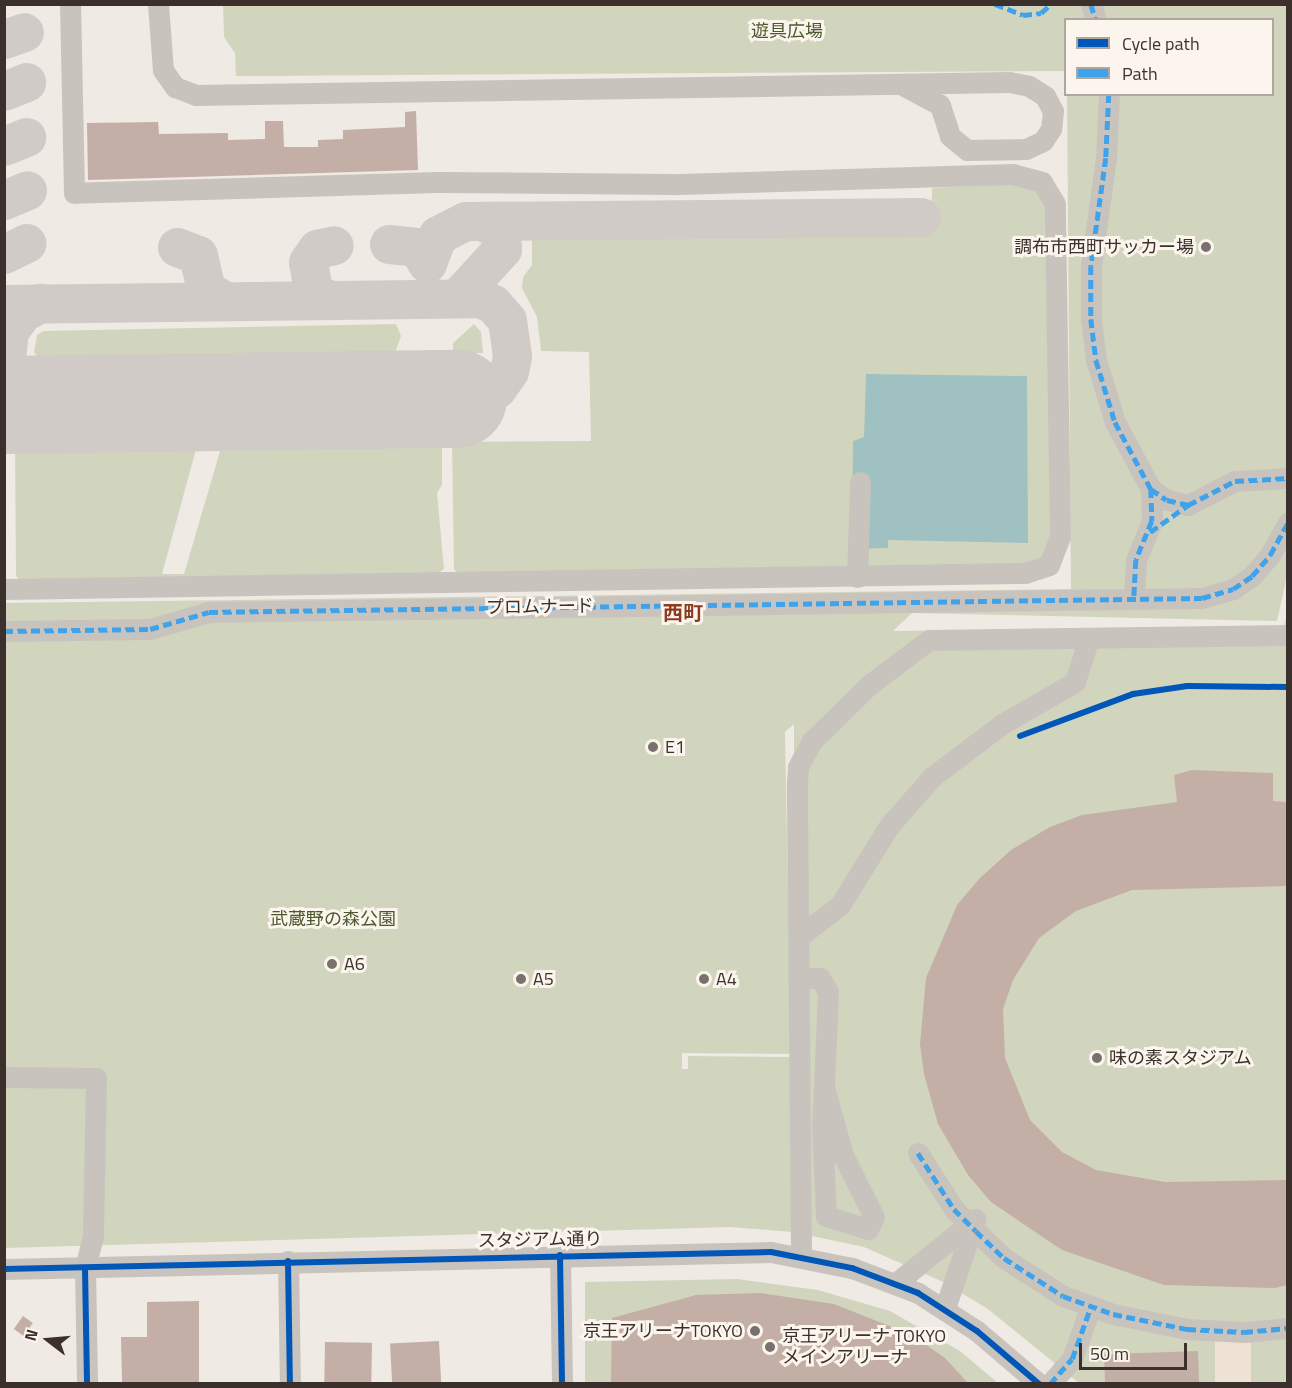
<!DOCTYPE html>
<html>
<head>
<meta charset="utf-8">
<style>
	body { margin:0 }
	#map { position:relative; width:1292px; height:1388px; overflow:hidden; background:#f0eae4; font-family:"Titillium Web","Noto Sans JP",sans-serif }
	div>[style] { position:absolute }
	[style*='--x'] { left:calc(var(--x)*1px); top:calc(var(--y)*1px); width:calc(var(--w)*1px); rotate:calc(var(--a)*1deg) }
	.green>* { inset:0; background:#d1d5be }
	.plaza>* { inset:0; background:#eee2d4; transform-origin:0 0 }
	.water>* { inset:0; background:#a0c1c2 }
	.taxiway>* { height:39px; margin:-19.5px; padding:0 19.5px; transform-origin:19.5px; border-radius:19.5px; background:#d0cbc6 }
	.runway>* { height:98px; margin:-49px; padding:0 49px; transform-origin:49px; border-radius:49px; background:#d0cbc6 }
	.building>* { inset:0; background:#c4afa6; transform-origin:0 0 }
	.minor>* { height:21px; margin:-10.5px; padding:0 10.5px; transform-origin:10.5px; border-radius:10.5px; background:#c9c3bd }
	.minor-bridge>* { height:21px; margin:-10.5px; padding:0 10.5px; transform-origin:10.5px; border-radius:10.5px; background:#c9c3bd }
	.quiet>* { height:4.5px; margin-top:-2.25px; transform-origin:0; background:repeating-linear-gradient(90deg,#3fa3eb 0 9px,transparent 0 13.5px) }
	.cycleway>* { height:6px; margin:-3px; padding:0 3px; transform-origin:3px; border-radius:3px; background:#0057b8 }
	.dots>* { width:16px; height:16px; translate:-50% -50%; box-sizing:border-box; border:3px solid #fbf5ed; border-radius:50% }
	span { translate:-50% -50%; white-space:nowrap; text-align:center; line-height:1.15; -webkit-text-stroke:6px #fbf5ed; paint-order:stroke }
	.park-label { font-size:18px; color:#4a5a2d }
	.poi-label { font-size:18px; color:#3b302b }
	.right { translate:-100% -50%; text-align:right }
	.left { translate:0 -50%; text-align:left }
	.street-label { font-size:18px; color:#3b302b }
	.neighbourhood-label { font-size:20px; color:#8d3b20; font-weight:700 }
	.frame { position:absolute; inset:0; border:6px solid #3b302b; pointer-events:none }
	.legend { position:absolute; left:1064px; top:18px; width:210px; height:78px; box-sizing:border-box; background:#fbf5ed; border:2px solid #aea69f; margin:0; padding:8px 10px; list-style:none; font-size:18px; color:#3b302b }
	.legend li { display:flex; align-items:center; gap:12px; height:30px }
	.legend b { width:30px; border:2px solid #aea69f }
	.north { position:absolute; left:18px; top:1310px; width:60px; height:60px; -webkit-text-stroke:4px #fbf5ed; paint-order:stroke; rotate:286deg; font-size:16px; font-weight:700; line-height:24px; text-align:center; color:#3b302b }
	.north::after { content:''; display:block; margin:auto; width:21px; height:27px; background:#3b302b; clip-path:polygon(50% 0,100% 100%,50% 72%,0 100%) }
	.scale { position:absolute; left:1079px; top:1343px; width:108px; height:27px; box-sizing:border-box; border:3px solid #3b302b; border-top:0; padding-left:8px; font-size:18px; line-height:21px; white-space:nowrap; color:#3b302b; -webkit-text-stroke:4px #fbf5ed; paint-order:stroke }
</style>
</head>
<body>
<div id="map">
	<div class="green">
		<i style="clip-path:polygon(evenodd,223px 5px,1287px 5px,1288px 571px,1277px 621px,912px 613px,893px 631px,1284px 626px,1287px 615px,1287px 1383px,1079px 1383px,988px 1309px,943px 1282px,864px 1247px,793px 1232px,730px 1227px,5px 1248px,4px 603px,1071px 589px,1067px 95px,1272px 94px,1272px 20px,1066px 20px,1065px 71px,236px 76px,235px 53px,224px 37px,223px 5px,794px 724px,794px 1057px,688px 1056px,688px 1069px,682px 1069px,682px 1053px,791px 1054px,785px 732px,794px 724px)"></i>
		<i style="clip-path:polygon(1025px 183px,1047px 194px,1051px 564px,461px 577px,454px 569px,452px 442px,591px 441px,589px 352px,541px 351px,537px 317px,522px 288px,523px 277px,532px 265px,532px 236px,931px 230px,932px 188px)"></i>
		<i style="clip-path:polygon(396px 324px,401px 336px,394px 356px,42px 363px,34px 352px,37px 335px,43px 331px)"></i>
		<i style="clip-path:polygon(474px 324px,481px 332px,483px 353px,453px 353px,453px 343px)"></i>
		<i style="clip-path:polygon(442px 439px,442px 485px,437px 493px,444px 569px,436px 575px,21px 581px,16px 576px,15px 445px,198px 442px,162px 574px,184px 574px,223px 441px)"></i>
		<i style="clip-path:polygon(737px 1279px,818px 1290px,890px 1311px,960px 1351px,998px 1383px,585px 1383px,585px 1282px)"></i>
	</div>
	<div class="plaza">
		<i style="left:1215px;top:1341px;width:36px;height:42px"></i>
	</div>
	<div class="water">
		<i style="clip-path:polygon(866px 374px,1027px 376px,1028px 543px,888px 540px,888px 548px,852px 549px,853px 441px,864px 437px)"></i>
	</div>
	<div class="taxiway">
		<i style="--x:4;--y:39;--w:21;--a:-19"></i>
		<i style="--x:4;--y:91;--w:24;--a:-22"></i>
		<i style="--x:4;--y:146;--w:24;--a:-22"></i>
		<i style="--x:4;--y:200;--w:25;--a:-23"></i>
		<i style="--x:389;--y:244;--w:28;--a:6"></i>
		<i style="--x:417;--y:247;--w:19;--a:58"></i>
		<i style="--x:177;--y:247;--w:22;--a:21"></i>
		<i style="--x:198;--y:255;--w:36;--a:77"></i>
		<i style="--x:206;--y:290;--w:22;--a:30"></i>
		<i style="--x:4;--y:254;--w:25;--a:-26"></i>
		<i style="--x:427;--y:263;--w:30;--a:-69"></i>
		<i style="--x:438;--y:235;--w:31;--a:-27"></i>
		<i style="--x:466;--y:221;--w:455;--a:-0.5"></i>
		<i style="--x:458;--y:297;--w:65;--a:-47.5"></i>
		<i style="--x:502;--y:249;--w:18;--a:-93"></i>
		<i style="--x:501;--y:231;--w:21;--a:-152"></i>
		<i style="--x:330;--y:300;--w:19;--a:-155"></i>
		<i style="--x:313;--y:292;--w:30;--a:-99"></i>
		<i style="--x:308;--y:262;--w:16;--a:-55"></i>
		<i style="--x:317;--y:249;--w:17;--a:-13"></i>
		<i style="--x:4;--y:304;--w:475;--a:-0.7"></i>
		<i style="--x:479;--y:298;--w:15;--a:23"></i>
		<i style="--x:493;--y:304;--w:21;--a:49"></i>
		<i style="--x:507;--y:320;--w:36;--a:82"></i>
		<i style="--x:512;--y:356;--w:15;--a:101"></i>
		<i style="--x:509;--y:371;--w:21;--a:125"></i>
		<i style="--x:497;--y:388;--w:27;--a:158"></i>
		<i style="--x:7;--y:368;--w:32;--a:55"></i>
		<i style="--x:25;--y:394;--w:29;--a:20"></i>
		<i style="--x:4;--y:377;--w:46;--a:-83.8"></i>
		<i style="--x:9;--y:331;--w:22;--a:-54"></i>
		<i style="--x:22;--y:313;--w:21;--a:-29"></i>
	</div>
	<div class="runway">
		<i style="--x:4;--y:405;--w:454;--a:-0.8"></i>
	</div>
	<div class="building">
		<i style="clip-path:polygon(416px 111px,418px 170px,88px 180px,87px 123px,158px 122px,159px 134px,228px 133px,228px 140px,265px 139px,265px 121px,283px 121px,284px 147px,318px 147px,318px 140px,343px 139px,343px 130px,405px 127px,405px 112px)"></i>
		<i style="clip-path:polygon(1192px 770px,1273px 773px,1273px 801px,1287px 802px,1287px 886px,1132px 890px,1076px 911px,1039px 938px,1013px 980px,1003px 1009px,1005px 1058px,1030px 1120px,1062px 1152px,1096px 1170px,1165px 1182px,1287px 1180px,1287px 1285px,1275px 1288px,1164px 1285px,1062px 1250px,991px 1202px,968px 1175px,938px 1124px,924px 1074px,920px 1044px,926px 978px,957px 905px,979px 879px,1011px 850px,1050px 827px,1082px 815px,1177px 802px,1174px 775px)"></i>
		<i style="clip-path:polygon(760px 1293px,834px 1304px,912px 1335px,945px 1358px,968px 1383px,611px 1383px,612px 1318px,696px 1295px)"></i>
		<i style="clip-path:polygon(199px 1301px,199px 1383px,122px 1383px,121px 1337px,147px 1337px,147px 1302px)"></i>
		<i style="left:23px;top:1316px;width:12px;height:16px;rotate:35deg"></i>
		<i style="left:439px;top:1341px;width:42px;height:49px;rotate:87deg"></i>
		<i style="left:325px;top:1342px;width:47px;height:41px;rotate:1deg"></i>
		<i style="left:1198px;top:1351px;width:32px;height:94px;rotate:88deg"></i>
	</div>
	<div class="minor">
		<i style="--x:158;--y:4;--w:66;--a:85.7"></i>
		<i style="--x:163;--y:70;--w:21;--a:55"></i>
		<i style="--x:175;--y:87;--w:22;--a:21"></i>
		<i style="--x:196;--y:95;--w:813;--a:-0.92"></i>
		<i style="--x:1009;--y:82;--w:20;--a:11"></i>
		<i style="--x:1029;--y:86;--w:19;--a:32"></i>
		<i style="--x:1045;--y:96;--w:17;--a:62"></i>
		<i style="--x:1053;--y:111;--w:18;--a:96"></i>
		<i style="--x:1051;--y:129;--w:14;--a:124"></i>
		<i style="--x:1043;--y:141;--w:19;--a:155"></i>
		<i style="--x:1026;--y:149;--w:59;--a:179"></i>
		<i style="--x:967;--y:150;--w:22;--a:-141"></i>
		<i style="--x:950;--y:136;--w:33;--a:-108"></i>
		<i style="--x:940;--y:105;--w:40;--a:-152"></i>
		<i style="--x:1091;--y:4;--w:17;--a:73"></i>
		<i style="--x:1109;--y:94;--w:64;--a:92.7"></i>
		<i style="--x:1106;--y:158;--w:109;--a:97.9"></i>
		<i style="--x:1091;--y:266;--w:53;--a:90"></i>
		<i style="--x:1091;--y:319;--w:41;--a:83"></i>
		<i style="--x:1096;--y:360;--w:65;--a:73"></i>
		<i style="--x:1115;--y:422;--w:76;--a:61.8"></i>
		<i style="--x:1151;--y:489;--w:32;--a:88"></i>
		<i style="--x:1152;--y:521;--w:42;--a:112.3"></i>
		<i style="--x:1136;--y:560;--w:39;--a:93"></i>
		<i style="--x:1151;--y:489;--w:19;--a:35"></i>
		<i style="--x:1167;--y:500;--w:22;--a:13"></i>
		<i style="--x:1188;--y:505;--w:53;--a:-27.1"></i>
		<i style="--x:1235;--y:481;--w:53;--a:-3.2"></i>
		<i style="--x:857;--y:577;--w:95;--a:-88.2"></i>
		<i style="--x:4;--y:589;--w:1021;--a:-0.9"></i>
		<i style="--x:1025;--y:573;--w:25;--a:-18"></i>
		<i style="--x:1049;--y:565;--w:30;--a:-69"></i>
		<i style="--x:1060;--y:537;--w:333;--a:-90.9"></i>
		<i style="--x:1055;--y:204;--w:26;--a:-121"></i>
		<i style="--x:1042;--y:182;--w:30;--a:-165"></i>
		<i style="--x:1013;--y:174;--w:342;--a:178.3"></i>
		<i style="--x:671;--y:184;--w:234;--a:-179.5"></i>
		<i style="--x:437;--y:182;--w:363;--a:178.3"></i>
		<i style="--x:74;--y:193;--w:189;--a:-91.2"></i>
		<i style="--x:4;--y:631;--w:146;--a:-0.8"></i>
		<i style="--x:150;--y:629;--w:61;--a:-16.1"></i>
		<i style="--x:209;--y:612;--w:993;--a:-0.81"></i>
		<i style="--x:1202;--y:598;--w:32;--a:-16"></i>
		<i style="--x:1233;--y:589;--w:23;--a:-34"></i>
		<i style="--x:1252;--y:576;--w:28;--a:-49"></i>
		<i style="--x:1270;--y:555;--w:37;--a:-61"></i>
		<i style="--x:800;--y:936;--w:51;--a:-37.8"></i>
		<i style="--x:840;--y:905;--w:93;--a:-58.2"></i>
		<i style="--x:889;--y:826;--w:65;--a:-48.7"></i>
		<i style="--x:932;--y:777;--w:88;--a:-37.1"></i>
		<i style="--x:1002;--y:724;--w:84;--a:-29.9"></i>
		<i style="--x:1075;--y:682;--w:46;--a:-72.3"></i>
		<i style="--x:800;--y:978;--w:20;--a:0"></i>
		<i style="--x:820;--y:978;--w:16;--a:60"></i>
		<i style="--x:828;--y:992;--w:135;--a:92.5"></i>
		<i style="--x:822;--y:1127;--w:89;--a:87.4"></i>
		<i style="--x:826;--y:1216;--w:44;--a:17.2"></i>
		<i style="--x:868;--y:1229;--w:13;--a:-63"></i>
		<i style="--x:874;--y:1217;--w:69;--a:-116.6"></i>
		<i style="--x:843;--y:1155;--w:71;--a:-105.6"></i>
		<i style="--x:4;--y:1077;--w:92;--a:0.6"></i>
		<i style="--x:96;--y:1078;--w:158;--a:91.1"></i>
		<i style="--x:93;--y:1236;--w:33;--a:104"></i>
		<i style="--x:85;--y:1268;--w:116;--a:89"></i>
		<i style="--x:560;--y:1255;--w:129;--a:89.1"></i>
		<i style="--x:801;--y:1255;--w:472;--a:-90.5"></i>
		<i style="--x:797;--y:783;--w:16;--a:-86"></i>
		<i style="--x:798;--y:767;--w:30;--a:-62"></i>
		<i style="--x:812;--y:741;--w:80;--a:-44.5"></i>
		<i style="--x:869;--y:685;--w:75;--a:-36.9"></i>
		<i style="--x:929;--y:640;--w:359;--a:-0.8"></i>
		<i style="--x:288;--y:1261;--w:123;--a:89.1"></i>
		<i style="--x:4;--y:1269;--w:767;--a:-1.27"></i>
		<i style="--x:771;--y:1252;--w:83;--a:11.2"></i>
		<i style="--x:852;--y:1268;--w:71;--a:20.7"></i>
		<i style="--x:918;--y:1293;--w:70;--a:32.8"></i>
		<i style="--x:977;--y:1331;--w:82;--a:40.5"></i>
		<i style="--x:896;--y:1283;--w:102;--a:-39"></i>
		<i style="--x:945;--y:1308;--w:93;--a:-71.2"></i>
		<i style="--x:1050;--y:1384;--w:33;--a:-49"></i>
		<i style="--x:1072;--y:1359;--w:56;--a:-70.3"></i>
	</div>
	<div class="minor-bridge">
		<i style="--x:918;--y:1153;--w:67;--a:57.3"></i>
		<i style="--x:954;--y:1209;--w:31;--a:45"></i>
		<i style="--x:976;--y:1231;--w:39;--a:44"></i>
		<i style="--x:1004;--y:1258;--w:70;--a:32.8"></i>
		<i style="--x:1063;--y:1296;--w:53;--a:19.8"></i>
		<i style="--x:1113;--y:1314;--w:76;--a:11.5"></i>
		<i style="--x:1187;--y:1329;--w:57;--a:3"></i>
		<i style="--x:1244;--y:1332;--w:44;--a:-5.2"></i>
	</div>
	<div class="quiet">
		<i style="--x:957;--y:4;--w:15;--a:0"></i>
		<i style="--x:995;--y:4;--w:30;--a:21"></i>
		<i style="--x:1023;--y:15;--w:18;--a:-6"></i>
		<i style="--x:1041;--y:13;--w:13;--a:-42"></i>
		<i style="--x:1091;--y:4;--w:17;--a:73"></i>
		<i style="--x:1109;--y:94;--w:64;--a:92.7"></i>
		<i style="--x:1106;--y:158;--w:109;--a:97.9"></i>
		<i style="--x:1091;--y:266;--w:53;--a:90"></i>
		<i style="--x:1091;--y:319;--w:41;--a:83"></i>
		<i style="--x:1096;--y:360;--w:65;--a:73"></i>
		<i style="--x:1115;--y:422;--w:76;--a:61.8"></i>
		<i style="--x:1151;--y:489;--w:32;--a:88"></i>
		<i style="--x:1152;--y:521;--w:42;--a:112.3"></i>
		<i style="--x:1136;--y:560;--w:39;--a:93"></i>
		<i style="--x:1151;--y:489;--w:19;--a:35"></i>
		<i style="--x:1167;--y:500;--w:22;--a:13"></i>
		<i style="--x:1188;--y:505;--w:53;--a:-27.1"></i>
		<i style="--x:1235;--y:481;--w:53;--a:-3.2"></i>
		<i style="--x:1150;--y:532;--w:47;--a:-35.4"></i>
		<i style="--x:4;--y:631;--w:146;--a:-0.8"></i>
		<i style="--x:150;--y:629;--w:61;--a:-16.1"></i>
		<i style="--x:209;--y:612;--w:993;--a:-0.81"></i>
		<i style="--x:1202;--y:598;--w:32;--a:-16"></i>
		<i style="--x:1233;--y:589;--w:23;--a:-34"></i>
		<i style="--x:1252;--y:576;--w:28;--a:-49"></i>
		<i style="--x:1270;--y:555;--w:37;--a:-61"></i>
		<i style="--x:918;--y:1153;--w:67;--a:57.3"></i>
		<i style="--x:954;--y:1209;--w:31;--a:45"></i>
		<i style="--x:976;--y:1231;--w:39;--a:44"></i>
		<i style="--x:1004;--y:1258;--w:70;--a:32.8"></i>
		<i style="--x:1063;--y:1296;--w:53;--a:19.8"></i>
		<i style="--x:1113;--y:1314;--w:76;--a:11.5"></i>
		<i style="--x:1187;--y:1329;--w:57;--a:3"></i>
		<i style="--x:1244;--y:1332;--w:44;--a:-5.2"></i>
		<i style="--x:1050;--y:1384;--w:33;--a:-49"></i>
		<i style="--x:1072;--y:1359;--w:56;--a:-70.3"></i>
	</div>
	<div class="cycleway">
		<i style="--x:1020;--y:736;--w:121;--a:-20.4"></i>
		<i style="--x:1133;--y:694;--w:55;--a:-8.4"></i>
		<i style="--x:1187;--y:686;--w:101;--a:0.6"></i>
		<i style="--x:560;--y:1255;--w:129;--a:89.1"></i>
		<i style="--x:288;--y:1261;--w:123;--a:89.1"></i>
		<i style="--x:85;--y:1268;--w:116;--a:89"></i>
		<i style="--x:4;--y:1269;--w:767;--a:-1.27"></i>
		<i style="--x:771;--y:1252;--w:83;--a:11.2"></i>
		<i style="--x:852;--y:1268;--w:71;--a:20.7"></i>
		<i style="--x:918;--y:1293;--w:70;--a:32.8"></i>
		<i style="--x:977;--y:1331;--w:82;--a:40.5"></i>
	</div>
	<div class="dots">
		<i style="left:1206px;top:247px;background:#7a716c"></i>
		<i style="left:653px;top:747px;background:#7a716c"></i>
		<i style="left:332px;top:964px;background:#7a716c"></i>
		<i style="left:521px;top:979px;background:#7a716c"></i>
		<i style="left:704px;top:979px;background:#7a716c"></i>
		<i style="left:1097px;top:1058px;background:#7a716c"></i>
		<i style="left:755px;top:1331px;background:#7a716c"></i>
		<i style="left:770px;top:1347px;background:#7a716c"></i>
	</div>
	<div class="park-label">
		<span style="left:787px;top:31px">遊具広場</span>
		<span style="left:333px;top:919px">武蔵野の森公園</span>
	</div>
	<div class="poi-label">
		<span class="right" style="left:1194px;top:247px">調布市西町サッカー場</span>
		<span class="left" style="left:665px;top:747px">E1</span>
		<span class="left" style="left:344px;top:964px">A6</span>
		<span class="left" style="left:533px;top:979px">A5</span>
		<span class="left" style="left:716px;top:979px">A4</span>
		<span class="left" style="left:1109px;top:1058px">味の素スタジアム</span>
		<span class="right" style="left:743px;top:1331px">京王アリーナTOKYO</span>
		<span class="left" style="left:782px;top:1347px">京王アリーナ TOKYO<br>メインアリーナ</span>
	</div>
	<div class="street-label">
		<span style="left:540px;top:607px;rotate:-1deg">プロムナード</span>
		<span style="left:540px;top:1240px;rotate:-1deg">スタジアム通り</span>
	</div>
	<div class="neighbourhood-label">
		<span style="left:683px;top:612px">西町</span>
	</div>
	<div class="frame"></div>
	<ul class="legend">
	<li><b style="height:8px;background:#0057b8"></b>Cycle path</li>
	<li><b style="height:8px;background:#3fa3eb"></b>Path</li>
	</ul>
	<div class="north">N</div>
	<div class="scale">50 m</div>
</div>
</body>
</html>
